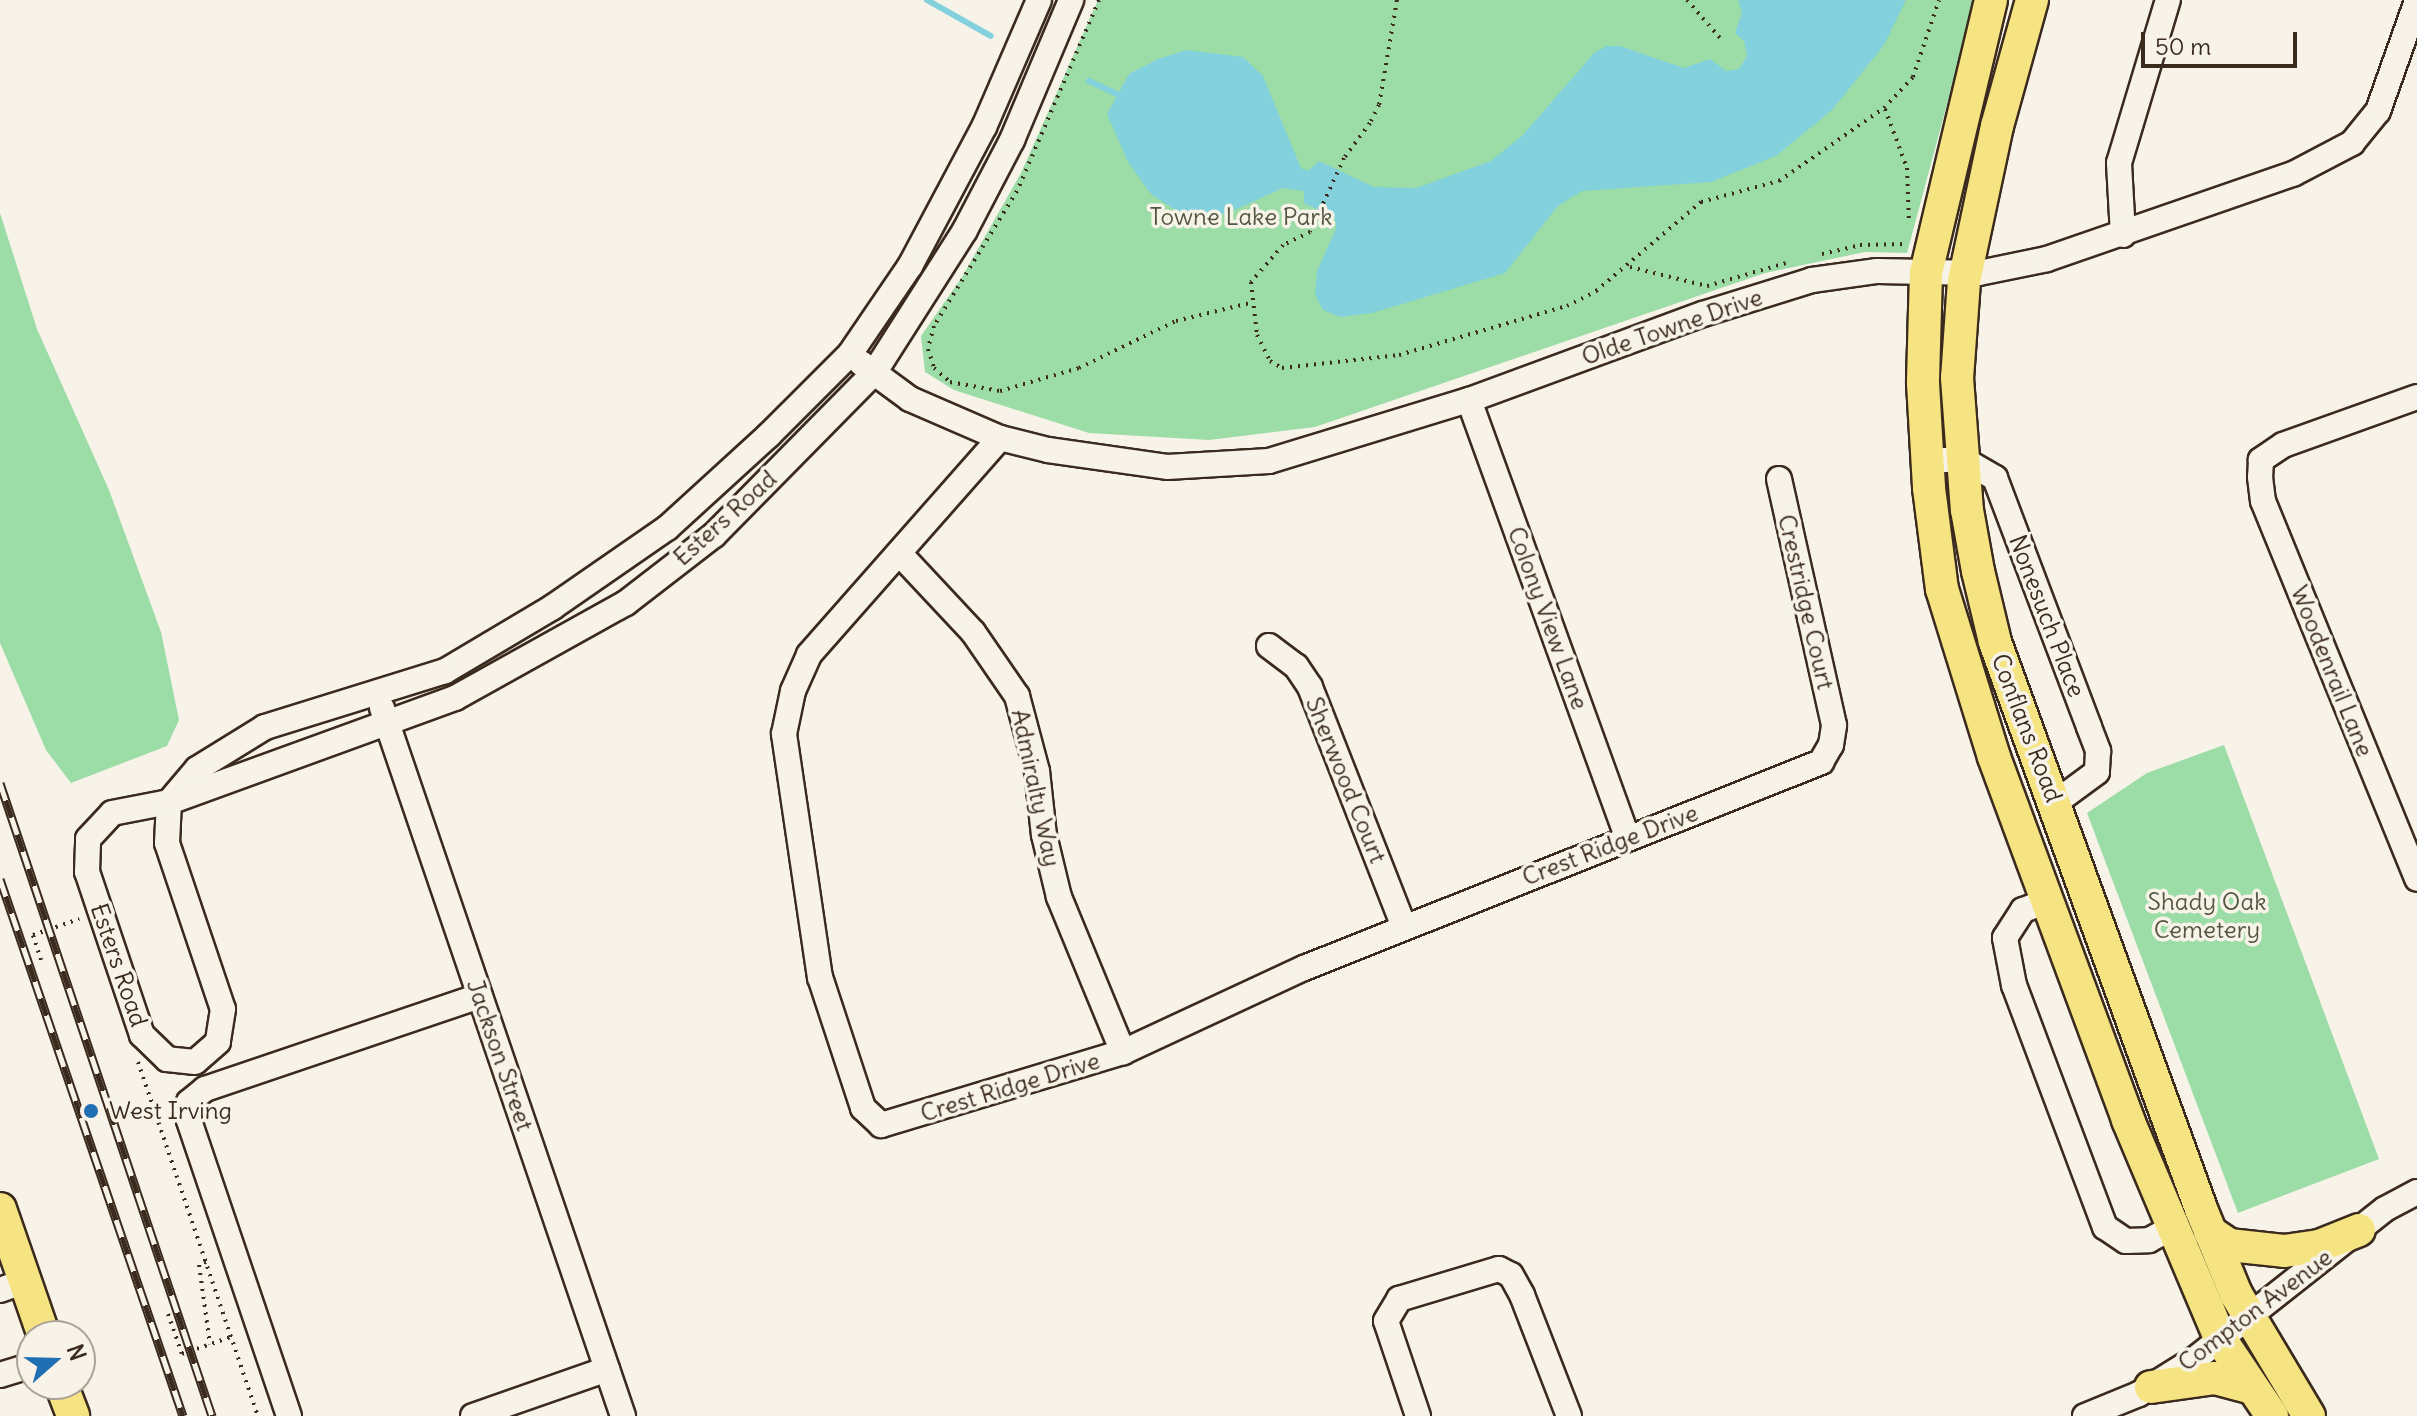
<!DOCTYPE html>
<html>
<head>
<meta charset="utf-8">
<style>
	body { margin:0 }
	#map { position:relative; width:2417px; height:1416px; overflow:hidden; background:#f7f3e8; font-family:Delius,sans-serif }
	div>[style] { position:absolute }
	[style*='--x'] { left:calc(var(--x)*1px); top:calc(var(--y)*1px); width:calc(var(--w)*1px); rotate:calc(var(--a)*1deg) }
	.green>* { inset:0; background:#9cdca6 }
	.water>* { inset:0; background:#82d1dd }
	.stream>* { height:6px; margin:-3px; padding:0 3px; transform-origin:3px; border-radius:3px; background:#82d1dd }
	.path>* { height:4px; margin-top:-2px; transform-origin:0; background:repeating-linear-gradient(90deg,#3b2a1e 0 2px,transparent 0 8px) }
	.roads { filter:drop-shadow(2px 0 #3b2a1e) drop-shadow(-2px 0 #3b2a1e) drop-shadow(0 2px #3b2a1e) drop-shadow(0 -2px #3b2a1e) }
	.minor>* { height:24px; margin:-12px; padding:0 12px; transform-origin:12px; border-radius:12px; background:#f7f3e8 }
	.major>* { height:32px; margin:-16px; padding:0 16px; transform-origin:16px; border-radius:16px; background:#f6e381 }
	.rail>* { height:9px; margin-top:-4.5px; transform-origin:0; background:repeating-linear-gradient(90deg,#f7f3e8 0 18px,#3b2a1e 0 36px); box-sizing:border-box; border-block:2px solid #3b2a1e }
	.dots>* { width:22px; height:22px; translate:-50% -50%; box-sizing:border-box; border:4px solid #f7f3e8; border-radius:50% }
	span { translate:-50% -50%; white-space:nowrap; text-align:center; line-height:1.15; -webkit-text-stroke:7px #f7f3e8; paint-order:stroke }
	.park-label { font-size:24px; color:#535640 }
	.street-label { font-size:24px; color:#3b2a1e }
	.poi-label { font-size:24px; color:#3b2a1e }
	.left { translate:0 -50%; text-align:left }
	.north { position:absolute; left:16px; top:1320px; width:80px; height:80px; box-sizing:border-box; background:#f7f3e8; border:2px solid #aca397; border-radius:50%; rotate:70deg; font-size:22px; font-weight:700; line-height:32px; text-align:center; color:#3b2a1e }
	.north::after { content:''; display:block; margin:auto; width:28px; height:36px; background:#1f6fb2; clip-path:polygon(50% 0,100% 100%,50% 72%,0 100%) }
	.scale { position:absolute; left:2141px; top:32px; width:156px; height:36px; box-sizing:border-box; border:4px solid #3b2a1e; border-top:0; padding-left:10px; font-size:24px; line-height:28px; white-space:nowrap; color:#3b2a1e; -webkit-text-stroke:6px #f7f3e8; paint-order:stroke }
</style>
</head>
<body>
<div id="map">
	<div class="green">
		<i style="clip-path:polygon(1098px 0,1975px 0,1907px 253px,1865px 252px,1765px 273px,1315px 427px,1209px 440px,1089px 433px,954px 390px,925px 372px,921px 336px,962px 277px,1021px 173px)"></i>
		<i style="clip-path:polygon(0 213px,37px 329px,109px 490px,161px 632px,179px 720px,167px 746px,71px 783px,46px 750px,0 643px)"></i>
		<i style="clip-path:polygon(2224px 745px,2379px 1159px,2238px 1213px,2087px 813px,2147px 773px)"></i>
	</div>
	<div class="water">
		<i style="clip-path:polygon(1738px 0,1906px 0,1884px 45px,1832px 110px,1776px 156px,1711px 182px,1582px 191px,1558px 206px,1505px 273px,1372px 313px,1340px 317px,1323px 310px,1315px 295px,1317px 271px,1336px 229px,1335px 218px,1304px 203px,1304px 191px,1283px 188px,1230px 212px,1201px 218px,1177px 211px,1151px 194px,1128px 162px,1107px 114px,1129px 74px,1158px 59px,1186px 50px,1243px 57px,1263px 76px,1301px 168px,1308px 171px,1319px 161px,1374px 187px,1416px 188px,1491px 161px,1523px 135px,1595px 52px,1607px 46px,1620px 46px,1684px 68px,1710px 59px,1726px 71px,1739px 69px,1747px 56px,1744px 41px,1735px 33px,1742px 13px)"></i>
	</div>
	<div class="stream">
		<i style="--x:927;--y:0;--w:73;--a:29.4"></i>
		<i style="--x:1089;--y:81;--w:38;--a:25"></i>
	</div>
	<div class="path">
		<i style="--x:1099;--y:0;--w:208;--a:113.2"></i>
		<i style="--x:1017;--y:191;--w:158;--a:121.6"></i>
		<i style="--x:934;--y:326;--w:24;--a:105"></i>
		<i style="--x:928;--y:349;--w:20;--a:72"></i>
		<i style="--x:934;--y:368;--w:21;--a:41"></i>
		<i style="--x:950;--y:382;--w:51;--a:10.2"></i>
		<i style="--x:1000;--y:391;--w:82;--a:-16.2"></i>
		<i style="--x:1079;--y:368;--w:108;--a:-25.9"></i>
		<i style="--x:1176;--y:321;--w:76;--a:-13.7"></i>
		<i style="--x:1397;--y:0;--w:107;--a:99.7"></i>
		<i style="--x:1379;--y:105;--w:20;--a:117"></i>
		<i style="--x:1370;--y:123;--w:44;--a:126.6"></i>
		<i style="--x:1344;--y:158;--w:81;--a:114.7"></i>
		<i style="--x:1310;--y:232;--w:30;--a:154"></i>
		<i style="--x:1283;--y:245;--w:49;--a:130.9"></i>
		<i style="--x:1251;--y:282;--w:53;--a:83.5"></i>
		<i style="--x:1257;--y:335;--w:29;--a:63"></i>
		<i style="--x:1270;--y:361;--w:14;--a:30"></i>
		<i style="--x:1282;--y:368;--w:118;--a:-6.3"></i>
		<i style="--x:1399;--y:355;--w:175;--a:-16.3"></i>
		<i style="--x:1567;--y:306;--w:33;--a:-27"></i>
		<i style="--x:1596;--y:291;--w:138;--a:-40.3"></i>
		<i style="--x:1701;--y:202;--w:81;--a:-15.1"></i>
		<i style="--x:1779;--y:181;--w:128;--a:-34.8"></i>
		<i style="--x:1884;--y:108;--w:42;--a:-46.9"></i>
		<i style="--x:1913;--y:77;--w:81;--a:-71.3"></i>
		<i style="--x:1687;--y:0;--w:50;--a:49"></i>
		<i style="--x:1885;--y:109;--w:63;--a:69.6"></i>
		<i style="--x:1907;--y:168;--w:55;--a:87.9"></i>
		<i style="--x:1822;--y:254;--w:39;--a:-13"></i>
		<i style="--x:1860;--y:245;--w:47;--a:-1.2"></i>
		<i style="--x:1630;--y:267;--w:79;--a:13.9"></i>
		<i style="--x:1707;--y:286;--w:82;--a:-16.2"></i>
		<i style="--x:41;--y:960;--w:26;--a:-108"></i>
		<i style="--x:33;--y:935;--w:49;--a:-19.2"></i>
		<i style="--x:138;--y:1062;--w:374;--a:71.3"></i>
		<i style="--x:206;--y:1262;--w:8;--a:157"></i>
		<i style="--x:199;--y:1265;--w:80;--a:82.1"></i>
		<i style="--x:168;--y:1314;--w:42;--a:70.7"></i>
		<i style="--x:182;--y:1354;--w:52;--a:-19.1"></i>
	</div>
	<div class="roads">
		<div class="minor">
			<i style="--x:1039;--y:0;--w:138;--a:113.4"></i>
			<i style="--x:984;--y:127;--w:157;--a:118"></i>
			<i style="--x:910;--y:266;--w:107;--a:124.3"></i>
			<i style="--x:850;--y:354;--w:115;--a:135"></i>
			<i style="--x:769;--y:435;--w:138;--a:137.6"></i>
			<i style="--x:667;--y:528;--w:139;--a:145.3"></i>
			<i style="--x:553;--y:607;--w:126;--a:149.3"></i>
			<i style="--x:445;--y:671;--w:189;--a:162.7"></i>
			<i style="--x:265;--y:727;--w:80;--a:148.3"></i>
			<i style="--x:197;--y:769;--w:43;--a:130.3"></i>
			<i style="--x:169;--y:802;--w:41;--a:92.8"></i>
			<i style="--x:167;--y:843;--w:175;--a:71.4"></i>
			<i style="--x:223;--y:1009;--w:33;--a:99"></i>
			<i style="--x:218;--y:1042;--w:30;--a:139"></i>
			<i style="--x:195;--y:1062;--w:28;--a:-174"></i>
			<i style="--x:167;--y:1059;--w:35;--a:-136"></i>
			<i style="--x:142;--y:1035;--w:172;--a:-108.6"></i>
			<i style="--x:87;--y:872;--w:33;--a:-88"></i>
			<i style="--x:88;--y:839;--w:35;--a:-47"></i>
			<i style="--x:112;--y:813;--w:58;--a:-10.9"></i>
			<i style="--x:169;--y:802;--w:304;--a:-20"></i>
			<i style="--x:455;--y:698;--w:196;--a:-29.1"></i>
			<i style="--x:626;--y:603;--w:111;--a:-37.7"></i>
			<i style="--x:714;--y:535;--w:228;--a:-45.4"></i>
			<i style="--x:874;--y:373;--w:169;--a:-57.5"></i>
			<i style="--x:965;--y:230;--w:102;--a:-62.4"></i>
			<i style="--x:1012;--y:140;--w:152;--a:-67.1"></i>
			<i style="--x:2123;--y:235;--w:72;--a:-93.2"></i>
			<i style="--x:2119;--y:163;--w:170;--a:-73.3"></i>
			<i style="--x:861;--y:363;--w:61;--a:36.3"></i>
			<i style="--x:910;--y:399;--w:98;--a:23.4"></i>
			<i style="--x:1000;--y:438;--w:49;--a:14"></i>
			<i style="--x:1048;--y:450;--w:120;--a:8.1"></i>
			<i style="--x:1167;--y:467;--w:102;--a:-3.4"></i>
			<i style="--x:1269;--y:461;--w:209;--a:-17"></i>
			<i style="--x:1469;--y:400;--w:249;--a:-20.2"></i>
			<i style="--x:1703;--y:314;--w:114;--a:-17.3"></i>
			<i style="--x:1812;--y:280;--w:66;--a:-7.9"></i>
			<i style="--x:1877;--y:271;--w:102;--a:1.1"></i>
			<i style="--x:1979;--y:273;--w:69;--a:-11.6"></i>
			<i style="--x:2047;--y:259;--w:260;--a:-19.1"></i>
			<i style="--x:2293;--y:174;--w:67;--a:-27.7"></i>
			<i style="--x:2352;--y:143;--w:41;--a:-50.9"></i>
			<i style="--x:2378;--y:111;--w:117;--a:-70.5"></i>
			<i style="--x:2417;--y:397;--w:142;--a:160.3"></i>
			<i style="--x:2283;--y:445;--w:27;--a:146"></i>
			<i style="--x:2261;--y:460;--w:17;--a:93"></i>
			<i style="--x:2260;--y:477;--w:24;--a:83"></i>
			<i style="--x:2263;--y:501;--w:408;--a:67.8"></i>
			<i style="--x:1469;--y:400;--w:465;--a:70.1"></i>
			<i style="--x:1000;--y:438;--w:289;--a:131.4"></i>
			<i style="--x:809;--y:655;--w:39;--a:114"></i>
			<i style="--x:793;--y:691;--w:44;--a:101.8"></i>
			<i style="--x:784;--y:734;--w:246;--a:81.6"></i>
			<i style="--x:820;--y:977;--w:138;--a:71.8"></i>
			<i style="--x:863;--y:1108;--w:25;--a:43"></i>
			<i style="--x:881;--y:1125;--w:253;--a:-16.8"></i>
			<i style="--x:1123;--y:1052;--w:200;--a:-24.9"></i>
			<i style="--x:1304;--y:968;--w:557;--a:-21.72"></i>
			<i style="--x:1821;--y:762;--w:20;--a:-60"></i>
			<i style="--x:1831;--y:745;--w:20;--a:-81"></i>
			<i style="--x:1834;--y:725;--w:252;--a:-102.6"></i>
			<i style="--x:1930;--y:460;--w:34;--a:0"></i>
			<i style="--x:1964;--y:460;--w:36;--a:30"></i>
			<i style="--x:1995;--y:478;--w:266;--a:69.3"></i>
			<i style="--x:2089;--y:727;--w:26;--a:69"></i>
			<i style="--x:2098;--y:751;--w:21;--a:93"></i>
			<i style="--x:2097;--y:772;--w:52;--a:143.6"></i>
			<i style="--x:899;--y:553;--w:108;--a:46.9"></i>
			<i style="--x:973;--y:632;--w:78;--a:55.5"></i>
			<i style="--x:1017;--y:696;--w:78;--a:75.1"></i>
			<i style="--x:1037;--y:771;--w:64;--a:83.8"></i>
			<i style="--x:1044;--y:835;--w:64;--a:76.4"></i>
			<i style="--x:1059;--y:897;--w:168;--a:67.6"></i>
			<i style="--x:1269;--y:646;--w:34;--a:37"></i>
			<i style="--x:1296;--y:666;--w:25;--a:56"></i>
			<i style="--x:1310;--y:687;--w:258;--a:68.6"></i>
			<i style="--x:382;--y:708;--w:748;--a:71.2"></i>
			<i style="--x:2047;--y:901;--w:26;--a:159"></i>
			<i style="--x:2023;--y:910;--w:33;--a:123"></i>
			<i style="--x:2005;--y:938;--w:48;--a:79.2"></i>
			<i style="--x:2014;--y:985;--w:259;--a:69.4"></i>
			<i style="--x:2105;--y:1227;--w:25;--a:34"></i>
			<i style="--x:2126;--y:1241;--w:23;--a:-2"></i>
			<i style="--x:2149;--y:1240;--w:26;--a:-28"></i>
			<i style="--x:0;--y:1290;--w:27;--a:-20"></i>
			<i style="--x:0;--y:1375;--w:34;--a:-17"></i>
			<i style="--x:289;--y:1416;--w:312;--a:-108.7"></i>
			<i style="--x:189;--y:1120;--w:18;--a:-90"></i>
			<i style="--x:189;--y:1102;--w:21;--a:-39"></i>
			<i style="--x:205;--y:1089;--w:290;--a:-18.7"></i>
			<i style="--x:473;--y:1416;--w:142;--a:-19.3"></i>
			<i style="--x:1418;--y:1416;--w:100;--a:-108.6"></i>
			<i style="--x:1386;--y:1321;--w:26;--a:-59"></i>
			<i style="--x:1399;--y:1299;--w:104;--a:-16.7"></i>
			<i style="--x:1499;--y:1269;--w:13;--a:27"></i>
			<i style="--x:1511;--y:1275;--w:23;--a:61"></i>
			<i style="--x:1522;--y:1295;--w:130;--a:68.8"></i>
			<i style="--x:2085;--y:1416;--w:58;--a:-22.2"></i>
			<i style="--x:2139;--y:1394;--w:66;--a:-32"></i>
			<i style="--x:2195;--y:1359;--w:242;--a:-38.3"></i>
			<i style="--x:2385;--y:1209;--w:36;--a:-28"></i>
		</div>
		<div class="major">
			<i style="--x:1991;--y:0;--w:281;--a:103.4"></i>
			<i style="--x:1926;--y:273;--w:110;--a:91.6"></i>
			<i style="--x:1923;--y:383;--w:105;--a:86.7"></i>
			<i style="--x:1929;--y:488;--w:102;--a:82.7"></i>
			<i style="--x:1942;--y:589;--w:176;--a:72.8"></i>
			<i style="--x:1994;--y:757;--w:387;--a:69.7"></i>
			<i style="--x:2128;--y:1120;--w:239;--a:67.1"></i>
			<i style="--x:2221;--y:1340;--w:92;--a:56.1"></i>
			<i style="--x:2032;--y:0;--w:131;--a:105.5"></i>
			<i style="--x:1997;--y:126;--w:158;--a:102"></i>
			<i style="--x:1964;--y:281;--w:97;--a:94.1"></i>
			<i style="--x:1957;--y:378;--w:132;--a:85.7"></i>
			<i style="--x:1967;--y:510;--w:62;--a:79.8"></i>
			<i style="--x:1978;--y:571;--w:73;--a:76.5"></i>
			<i style="--x:1995;--y:642;--w:603;--a:70.03"></i>
			<i style="--x:2201;--y:1209;--w:92;--a:67.6"></i>
			<i style="--x:2236;--y:1294;--w:142;--a:59.1"></i>
			<i style="--x:0;--y:1209;--w:134;--a:70.9"></i>
			<i style="--x:2210;--y:1232;--w:23;--a:34"></i>
			<i style="--x:2229;--y:1245;--w:55;--a:6.2"></i>
			<i style="--x:2284;--y:1251;--w:35;--a:-8"></i>
			<i style="--x:2319;--y:1246;--w:43;--a:-21.8"></i>
			<i style="--x:61;--y:1384;--w:34;--a:69"></i>
			<i style="--x:2151;--y:1387;--w:65;--a:-8"></i>
			<i style="--x:2215;--y:1378;--w:39;--a:15"></i>
		</div>
	</div>
	<div class="rail">
		<i style="--x:0;--y:783;--w:668;--a:71.48"></i>
		<i style="--x:0;--y:879;--w:567;--a:71.18"></i>
	</div>
	<div class="dots">
		<i style="left:91px;top:1111px;background:#1f6fb2"></i>
	</div>
	<div class="park-label">
		<span style="left:1241px;top:217px">Towne Lake Park</span>
		<span style="left:2207px;top:916px">Shady Oak<br>Cemetery</span>
	</div>
	<div class="street-label">
		<span style="left:1672px;top:327px;rotate:-19deg">Olde Towne Drive</span>
		<span style="left:725px;top:518px;rotate:-42deg">Esters Road</span>
		<span style="left:1806px;top:602px;rotate:77deg">Crestridge Court</span>
		<span style="left:2047px;top:616px;rotate:69deg">Nonesuch Place</span>
		<span style="left:1548px;top:618px;rotate:70deg">Colony View Lane</span>
		<span style="left:2332px;top:671px;rotate:68deg">Woodenrail Lane</span>
		<span style="left:2027px;top:728px;rotate:69deg">Conflans Road</span>
		<span style="left:1346px;top:780px;rotate:68deg">Sherwood Court</span>
		<span style="left:1036px;top:788px;rotate:78deg">Admiralty Way</span>
		<span style="left:1610px;top:845px;rotate:-21deg">Crest Ridge Drive</span>
		<span style="left:119px;top:965px;rotate:71deg">Esters Road</span>
		<span style="left:500px;top:1055px;rotate:71deg">Jackson Street</span>
		<span style="left:1010px;top:1087px;rotate:-17deg">Crest Ridge Drive</span>
		<span style="left:2255px;top:1310px;rotate:-37deg">Compton Avenue</span>
	</div>
	<div class="poi-label">
		<span class="left" style="left:109px;top:1111px">West Irving</span>
	</div>
	<div class="north">N</div>
	<div class="scale">50 m</div>
</div>
</body>
</html>
